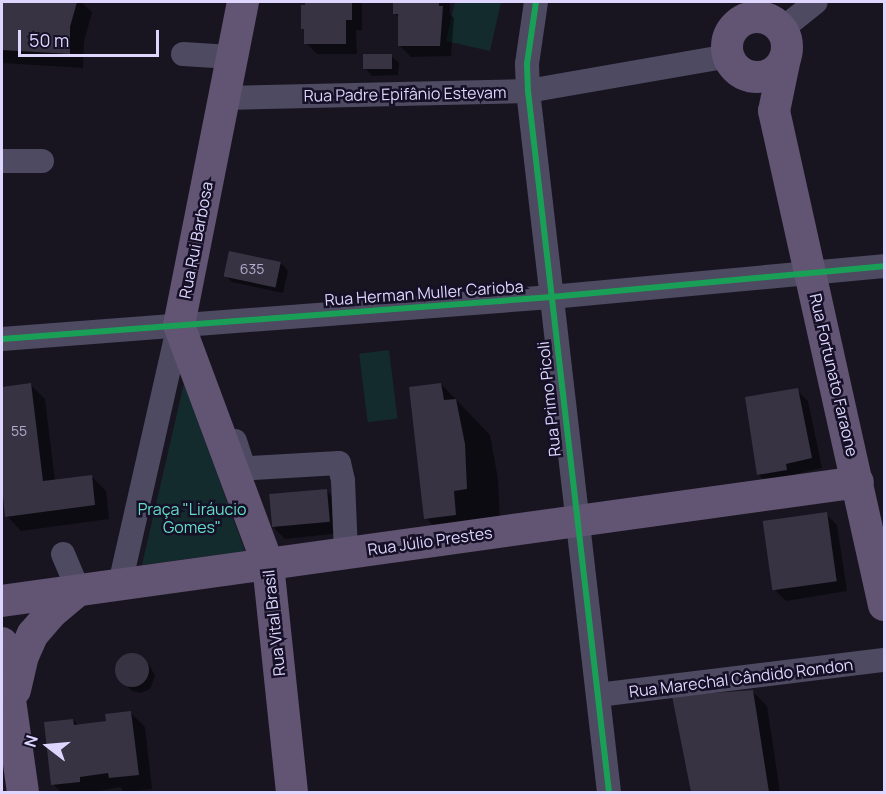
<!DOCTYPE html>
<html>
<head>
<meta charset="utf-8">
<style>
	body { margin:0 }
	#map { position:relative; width:886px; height:794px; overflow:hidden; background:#181521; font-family:Manrope,sans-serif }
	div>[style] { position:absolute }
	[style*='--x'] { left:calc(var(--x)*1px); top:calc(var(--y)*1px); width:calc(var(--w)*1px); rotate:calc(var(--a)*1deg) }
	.green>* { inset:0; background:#142b2e; transform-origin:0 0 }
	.shadow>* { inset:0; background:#0007 }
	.building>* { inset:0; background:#373343; transform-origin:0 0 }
	.round { border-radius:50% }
	.minor>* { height:24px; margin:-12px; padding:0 12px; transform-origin:12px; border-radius:12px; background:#4d4a62 }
	.major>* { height:32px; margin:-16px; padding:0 16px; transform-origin:16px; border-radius:16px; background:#625473 }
	.major>.ring { margin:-16px; padding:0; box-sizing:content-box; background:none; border:32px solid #625473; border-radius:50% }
	.cycleway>* { height:6px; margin:-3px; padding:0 3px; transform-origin:3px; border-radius:3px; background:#1a9f57 }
	span { translate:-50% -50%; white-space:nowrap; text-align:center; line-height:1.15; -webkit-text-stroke:5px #151026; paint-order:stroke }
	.number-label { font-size:14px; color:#b4adcf }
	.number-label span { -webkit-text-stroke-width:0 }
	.street-label { font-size:16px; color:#ded6fe }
	.park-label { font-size:16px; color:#63ddc8 }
	.frame { position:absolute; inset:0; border:3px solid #ded6fe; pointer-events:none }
	.north { position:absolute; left:18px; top:716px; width:60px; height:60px; -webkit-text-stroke:4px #151026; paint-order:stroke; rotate:286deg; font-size:16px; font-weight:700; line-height:24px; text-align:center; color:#ded6fe }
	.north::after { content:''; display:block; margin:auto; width:21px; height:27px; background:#ded6fe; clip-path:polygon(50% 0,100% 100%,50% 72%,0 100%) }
	.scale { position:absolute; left:18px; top:30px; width:141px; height:27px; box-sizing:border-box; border:3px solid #ded6fe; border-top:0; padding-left:8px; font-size:18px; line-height:21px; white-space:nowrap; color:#ded6fe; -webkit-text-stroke:4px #151026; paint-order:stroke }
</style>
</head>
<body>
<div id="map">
	<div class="green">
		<i style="clip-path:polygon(455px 2px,501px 2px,490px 51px,446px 41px)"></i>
		<i style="left:389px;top:350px;width:69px;height:30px;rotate:83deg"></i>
		<i style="clip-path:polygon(184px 383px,245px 551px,142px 565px)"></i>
	</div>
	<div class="shadow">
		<i style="clip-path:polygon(2px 2px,81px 2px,92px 12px,84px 42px,83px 68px,2px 63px)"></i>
		<i style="clip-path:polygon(307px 2px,362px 2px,362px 30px,356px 30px,357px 54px,317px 54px,306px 43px,306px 32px,302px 28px)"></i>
		<i style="clip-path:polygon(394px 2px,450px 2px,450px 14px,454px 18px,451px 56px,411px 57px,400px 46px,400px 18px,394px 13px)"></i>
		<i style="clip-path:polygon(391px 56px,399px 63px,398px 75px,372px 76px,365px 68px)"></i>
		<i style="clip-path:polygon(281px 263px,288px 271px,283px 293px,232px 282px,225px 275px)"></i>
		<i style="clip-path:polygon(30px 384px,45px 399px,55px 481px,91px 476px,106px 491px,109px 519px,21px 531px,7px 516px,2px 471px,2px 388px)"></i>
		<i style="clip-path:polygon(441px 384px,490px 435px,498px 479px,500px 523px,460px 552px,426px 518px)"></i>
		<i style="clip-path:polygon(797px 390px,808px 401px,822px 468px,796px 474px,797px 481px,769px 485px,758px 474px)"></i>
		<i style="clip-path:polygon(326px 490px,337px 501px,341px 533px,285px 539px,274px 528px)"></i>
		<i style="clip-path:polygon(826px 514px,837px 525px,847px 591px,786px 601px,775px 590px)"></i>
		<i style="clip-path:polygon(128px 655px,143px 659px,150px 666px,155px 676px,150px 689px,141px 693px,132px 691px,124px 683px,117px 670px,120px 661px)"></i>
		<i style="clip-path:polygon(752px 691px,767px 706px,780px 792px,692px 792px,673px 697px)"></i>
		<i style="clip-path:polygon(131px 713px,145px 727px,152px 789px,124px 792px,120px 787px,94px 792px,61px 792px,53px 784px,73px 720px,79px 726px,108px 723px)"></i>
	</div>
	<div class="building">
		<i style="clip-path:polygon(2px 2px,77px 2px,70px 27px,70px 54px,2px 50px)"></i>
		<i style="clip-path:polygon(305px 2px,352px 2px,352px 20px,346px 20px,346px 44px,304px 44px,304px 29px,301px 29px,301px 5px,305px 5px)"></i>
		<i style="clip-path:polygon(393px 2px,439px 2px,439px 6px,443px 6px,440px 46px,398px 46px,398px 14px,393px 14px)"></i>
		<i style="left:363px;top:54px;width:29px;height:15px"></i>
		<i style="left:229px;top:251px;width:53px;height:26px;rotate:12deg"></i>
		<i style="clip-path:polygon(31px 383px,43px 481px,92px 475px,95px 505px,5px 517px,2px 484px,2px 387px)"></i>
		<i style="clip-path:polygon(441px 383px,444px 400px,456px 399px,465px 444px,467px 489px,454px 491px,456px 515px,424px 519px,409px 387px)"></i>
		<i style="clip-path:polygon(798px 388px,812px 458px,786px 464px,787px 470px,757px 475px,745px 397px)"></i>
		<i style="left:327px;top:489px;width:33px;height:58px;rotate:85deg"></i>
		<i style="left:827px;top:512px;width:70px;height:65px;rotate:82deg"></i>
		<i class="round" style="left:115px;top:653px;width:34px;height:34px"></i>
		<i style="clip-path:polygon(753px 690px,769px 792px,691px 792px,672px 696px)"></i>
		<i style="clip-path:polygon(131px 711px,139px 775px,109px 778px,108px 773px,80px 777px,80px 782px,51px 785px,44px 722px,73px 719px,74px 725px,106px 721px,105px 714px)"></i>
	</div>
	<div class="minor">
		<i style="--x:536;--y:2;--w:63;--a:98.3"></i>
		<i style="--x:527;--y:64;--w:27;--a:88"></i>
		<i style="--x:528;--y:91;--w:706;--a:83.41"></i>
		<i style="--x:782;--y:29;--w:43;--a:-38.5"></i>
		<i style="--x:183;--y:54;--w:48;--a:3.6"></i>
		<i style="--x:224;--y:98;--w:304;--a:-1.3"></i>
		<i style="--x:528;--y:91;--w:203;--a:-9.9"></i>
		<i style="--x:2;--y:161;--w:40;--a:0"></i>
		<i style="--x:2;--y:339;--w:551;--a:-4.37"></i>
		<i style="--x:551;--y:297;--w:334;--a:-5.3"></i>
		<i style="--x:235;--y:441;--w:26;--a:72"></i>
		<i style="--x:243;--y:466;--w:9;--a:13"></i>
		<i style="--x:252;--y:468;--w:87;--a:-3.3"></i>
		<i style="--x:339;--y:463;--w:18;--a:77"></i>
		<i style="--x:343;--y:481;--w:72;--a:87.6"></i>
		<i style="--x:63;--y:554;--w:39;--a:67"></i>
		<i style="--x:120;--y:584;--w:266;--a:-77.2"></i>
		<i style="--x:598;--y:695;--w:288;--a:-7"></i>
	</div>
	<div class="major">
		<i style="--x:243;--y:2;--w:329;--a:101.2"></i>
		<i style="--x:179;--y:325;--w:255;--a:69.6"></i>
		<i style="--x:268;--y:564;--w:229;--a:84"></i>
		<i class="ring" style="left:727px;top:17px;width:28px;height:28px"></i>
		<i style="--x:785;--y:58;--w:54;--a:101.7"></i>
		<i style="--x:774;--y:111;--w:506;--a:77.45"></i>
		<i style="--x:2;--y:601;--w:864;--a:-7.91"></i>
		<i style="--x:2;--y:643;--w:150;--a:82"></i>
		<i style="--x:15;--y:690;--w:35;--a:-77"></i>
		<i style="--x:23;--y:656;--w:24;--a:-66"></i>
		<i style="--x:33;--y:634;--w:28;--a:-49"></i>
		<i style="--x:51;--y:613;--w:35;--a:-40"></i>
	</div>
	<div class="cycleway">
		<i style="--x:536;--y:2;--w:63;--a:98.3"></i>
		<i style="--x:527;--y:64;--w:27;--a:88"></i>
		<i style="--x:528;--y:91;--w:706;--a:83.41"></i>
		<i style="--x:2;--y:339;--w:551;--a:-4.37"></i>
		<i style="--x:551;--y:297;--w:334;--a:-5.3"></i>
	</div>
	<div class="number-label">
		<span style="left:252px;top:269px">635</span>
		<span style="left:19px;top:431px">55</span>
	</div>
	<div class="street-label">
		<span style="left:405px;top:94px;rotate:-1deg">Rua Padre Epifânio Estevam</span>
		<span style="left:196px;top:240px;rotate:-79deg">Rua Rui Barbosa</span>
		<span style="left:424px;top:293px;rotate:-4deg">Rua Herman Muller Carioba</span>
		<span style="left:834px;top:375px;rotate:77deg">Rua Fortunato Faraone</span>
		<span style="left:549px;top:399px;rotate:-96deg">Rua Primo Picoli</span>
		<span style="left:430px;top:541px;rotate:-8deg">Rua Júlio Prestes</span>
		<span style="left:274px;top:623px;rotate:-96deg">Rua Vital Brasil</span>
		<span style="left:741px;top:678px;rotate:-7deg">Rua Marechal Cândido Rondon</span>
	</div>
	<div class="park-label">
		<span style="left:192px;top:518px">Praça "Liráucio<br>Gomes"</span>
	</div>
	<div class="frame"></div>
	<div class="north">N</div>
	<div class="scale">50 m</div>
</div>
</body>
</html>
